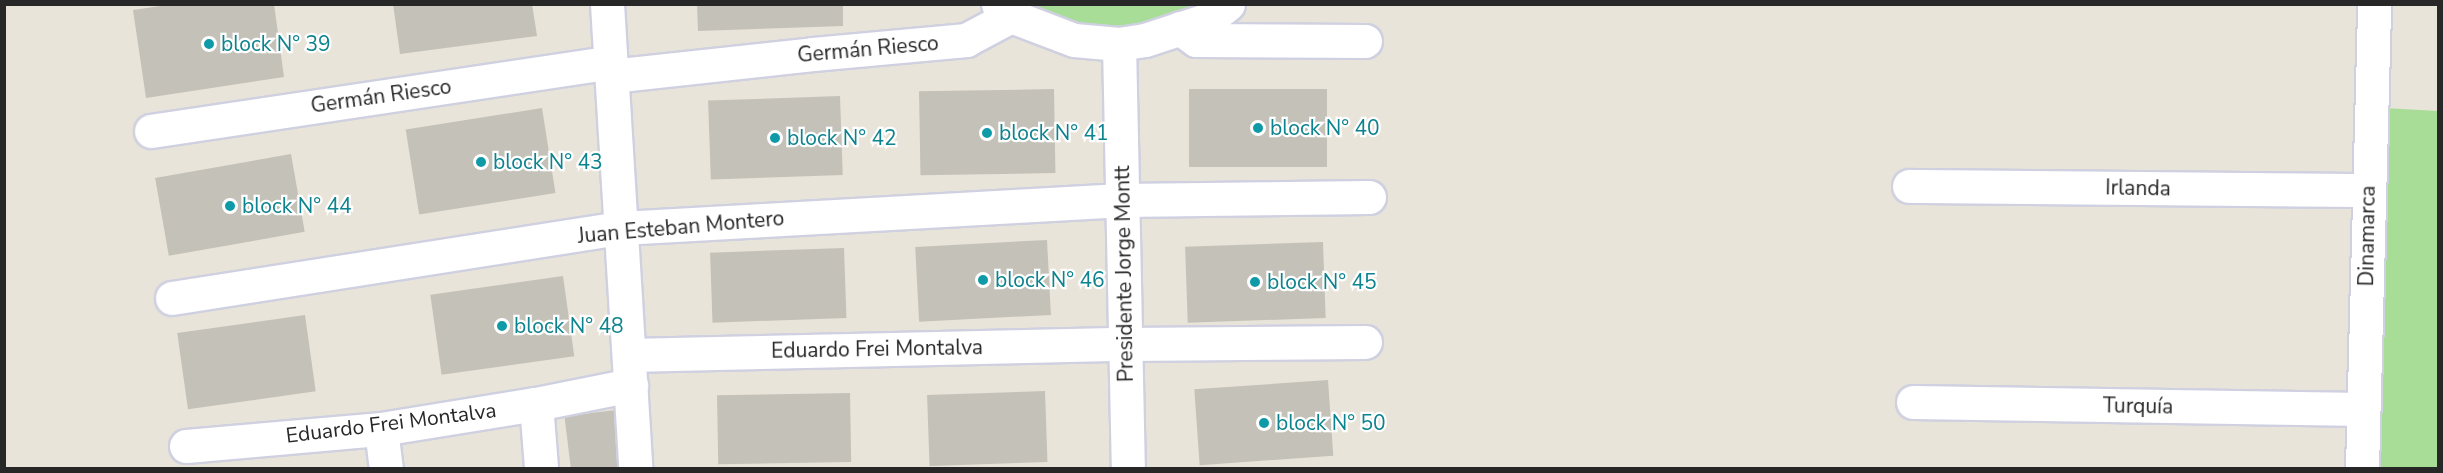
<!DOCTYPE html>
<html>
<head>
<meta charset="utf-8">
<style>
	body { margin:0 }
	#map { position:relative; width:2443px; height:473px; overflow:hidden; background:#e9e4d9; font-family:"Nunito Sans",sans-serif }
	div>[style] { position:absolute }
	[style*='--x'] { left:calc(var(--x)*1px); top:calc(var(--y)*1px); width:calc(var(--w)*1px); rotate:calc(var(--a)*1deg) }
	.green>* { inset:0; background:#a8dd98 }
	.building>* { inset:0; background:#c4c1b9; transform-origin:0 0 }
	.roads { filter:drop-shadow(2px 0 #cfd0e0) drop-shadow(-2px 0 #cfd0e0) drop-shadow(0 2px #cfd0e0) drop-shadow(0 -2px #cfd0e0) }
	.minor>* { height:33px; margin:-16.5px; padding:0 16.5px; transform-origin:16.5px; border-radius:16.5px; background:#fff }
	.dots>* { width:16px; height:16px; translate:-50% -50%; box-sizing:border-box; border:3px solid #fff; border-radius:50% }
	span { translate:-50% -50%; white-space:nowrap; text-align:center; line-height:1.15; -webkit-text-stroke:4.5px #fff; paint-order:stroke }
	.culture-label { font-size:21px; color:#0d838f }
	.left { translate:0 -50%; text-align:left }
	.street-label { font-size:21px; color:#272727 }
	.frame { position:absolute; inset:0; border:6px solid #272727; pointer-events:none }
</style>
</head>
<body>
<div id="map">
	<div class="green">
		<i style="clip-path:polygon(1004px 5px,1213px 5px,1139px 34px,1072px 33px)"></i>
		<i style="clip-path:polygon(2384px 108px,2438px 111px,2438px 468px,2374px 468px)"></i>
	</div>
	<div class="building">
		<i style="clip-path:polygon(174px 4px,274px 4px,284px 77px,146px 98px,133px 10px)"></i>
		<i style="clip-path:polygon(393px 4px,532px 4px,537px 36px,400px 54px)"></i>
		<i style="clip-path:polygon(697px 4px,843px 4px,843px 26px,698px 31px)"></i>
		<i style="left:1054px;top:89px;width:84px;height:135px;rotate:89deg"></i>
		<i style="left:1189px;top:89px;width:138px;height:78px"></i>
		<i style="left:840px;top:96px;width:79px;height:132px;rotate:88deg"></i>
		<i style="left:542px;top:108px;width:86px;height:138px;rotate:81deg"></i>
		<i style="left:291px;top:154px;width:79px;height:138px;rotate:80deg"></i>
		<i style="left:1047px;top:240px;width:75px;height:132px;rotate:87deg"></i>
		<i style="left:1323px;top:242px;width:76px;height:138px;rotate:88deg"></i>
		<i style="left:844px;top:248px;width:70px;height:134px;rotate:88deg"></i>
		<i style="left:563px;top:276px;width:81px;height:134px;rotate:82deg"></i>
		<i style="left:305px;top:315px;width:77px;height:129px;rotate:82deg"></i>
		<i style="left:1328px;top:380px;width:76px;height:134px;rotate:86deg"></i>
		<i style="left:1045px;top:391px;width:71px;height:118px;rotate:88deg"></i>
		<i style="left:850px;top:393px;width:69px;height:133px;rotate:89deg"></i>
		<i style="left:624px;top:409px;width:59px;height:60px;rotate:83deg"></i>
	</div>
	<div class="roads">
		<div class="minor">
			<i style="--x:607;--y:4;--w:465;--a:86.5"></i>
			<i style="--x:998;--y:4;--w:18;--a:43"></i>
			<i style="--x:1011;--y:16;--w:67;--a:20.9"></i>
			<i style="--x:1074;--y:40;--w:45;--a:5.1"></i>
			<i style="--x:1119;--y:44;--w:26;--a:-9"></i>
			<i style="--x:1145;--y:40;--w:67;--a:-18.2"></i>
			<i style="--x:1209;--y:19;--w:24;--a:-38"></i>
			<i style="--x:1180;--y:28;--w:20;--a:37"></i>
			<i style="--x:1196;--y:40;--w:169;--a:0.3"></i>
			<i style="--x:1119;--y:44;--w:424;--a:88.8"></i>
			<i style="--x:611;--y:76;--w:203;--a:-6.2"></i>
			<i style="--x:813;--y:54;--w:154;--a:-5.2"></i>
			<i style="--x:966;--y:40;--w:51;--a:-28.1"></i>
			<i style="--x:151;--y:131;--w:464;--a:-8.5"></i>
			<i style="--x:1909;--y:186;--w:458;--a:0.5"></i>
			<i style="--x:172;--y:298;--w:454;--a:-8.9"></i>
			<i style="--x:621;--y:228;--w:502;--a:-3.2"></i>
			<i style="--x:1122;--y:200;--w:247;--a:-0.7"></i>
			<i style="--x:629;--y:355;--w:496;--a:-1.3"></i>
			<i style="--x:1125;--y:344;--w:240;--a:-0.5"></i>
			<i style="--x:1913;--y:402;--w:450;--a:0.9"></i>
			<i style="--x:536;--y:404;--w:64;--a:85.5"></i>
			<i style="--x:381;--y:429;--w:39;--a:83"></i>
			<i style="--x:186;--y:446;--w:196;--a:-5"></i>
			<i style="--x:381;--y:429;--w:157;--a:-9.2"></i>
			<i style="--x:536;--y:404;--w:97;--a:-11.3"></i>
			<i style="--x:2362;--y:468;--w:464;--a:-88.5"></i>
		</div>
	</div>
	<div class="dots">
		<i style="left:209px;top:44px;background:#0f9aa8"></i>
		<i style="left:1258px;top:128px;background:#0f9aa8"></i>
		<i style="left:987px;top:133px;background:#0f9aa8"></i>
		<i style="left:775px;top:138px;background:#0f9aa8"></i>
		<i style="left:481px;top:162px;background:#0f9aa8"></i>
		<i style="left:230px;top:206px;background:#0f9aa8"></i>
		<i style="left:983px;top:280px;background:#0f9aa8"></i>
		<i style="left:1255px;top:282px;background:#0f9aa8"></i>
		<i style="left:502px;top:326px;background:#0f9aa8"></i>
		<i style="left:1264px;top:423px;background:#0f9aa8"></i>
	</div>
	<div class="culture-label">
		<span class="left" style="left:221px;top:44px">block N° 39</span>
		<span class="left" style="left:1270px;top:128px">block N° 40</span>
		<span class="left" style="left:999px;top:133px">block N° 41</span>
		<span class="left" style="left:787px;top:138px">block N° 42</span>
		<span class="left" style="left:493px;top:162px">block N° 43</span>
		<span class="left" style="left:242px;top:206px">block N° 44</span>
		<span class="left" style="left:995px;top:280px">block N° 46</span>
		<span class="left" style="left:1267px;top:282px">block N° 45</span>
		<span class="left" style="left:514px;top:326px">block N° 48</span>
		<span class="left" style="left:1276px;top:423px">block N° 50</span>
	</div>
	<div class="street-label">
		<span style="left:868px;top:49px;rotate:-5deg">Germán Riesco</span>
		<span style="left:381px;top:96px;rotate:-8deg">Germán Riesco</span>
		<span style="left:2138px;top:188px;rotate:1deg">Irlanda</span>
		<span style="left:681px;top:227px;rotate:-5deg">Juan Esteban Montero</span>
		<span style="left:2367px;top:236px;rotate:-89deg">Dinamarca</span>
		<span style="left:1124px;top:274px;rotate:-91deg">Presidente Jorge Montt</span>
		<span style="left:877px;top:349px;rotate:-1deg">Eduardo Frei Montalva</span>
		<span style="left:2138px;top:406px;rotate:1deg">Turquía</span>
		<span style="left:391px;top:423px;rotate:-7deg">Eduardo Frei Montalva</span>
	</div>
	<div class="frame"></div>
</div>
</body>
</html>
